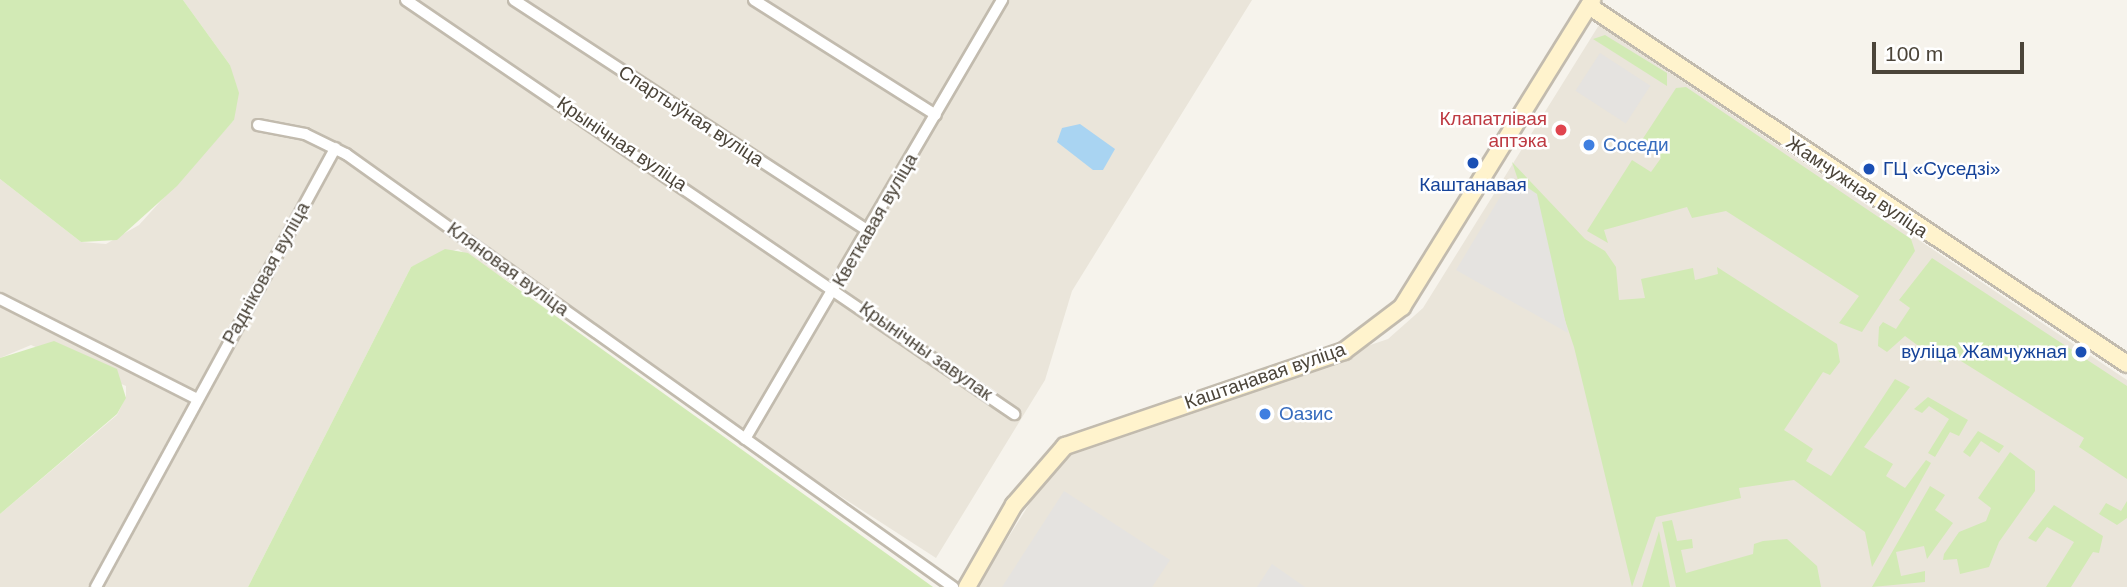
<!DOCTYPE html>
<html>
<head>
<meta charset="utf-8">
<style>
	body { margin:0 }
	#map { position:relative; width:2127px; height:587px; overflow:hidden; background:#f6f3ec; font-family:Arial,sans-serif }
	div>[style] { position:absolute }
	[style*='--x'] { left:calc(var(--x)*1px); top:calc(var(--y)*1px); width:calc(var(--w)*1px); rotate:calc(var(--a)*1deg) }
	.residential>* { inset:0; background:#eae5da }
	.green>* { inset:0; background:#d2eab5 }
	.parking>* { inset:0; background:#e5e3e0; transform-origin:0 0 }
	.water>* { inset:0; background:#a9d4f2 }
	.roads { filter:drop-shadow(2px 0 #c2bbae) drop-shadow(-2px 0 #c2bbae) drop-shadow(0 2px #c2bbae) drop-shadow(0 -2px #c2bbae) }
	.street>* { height:10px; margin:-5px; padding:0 5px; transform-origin:5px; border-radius:5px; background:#fff }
	.secondary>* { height:16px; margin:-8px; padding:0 8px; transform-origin:8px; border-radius:8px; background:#fff3cd }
	.dots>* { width:19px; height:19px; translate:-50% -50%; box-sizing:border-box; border:4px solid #fff; border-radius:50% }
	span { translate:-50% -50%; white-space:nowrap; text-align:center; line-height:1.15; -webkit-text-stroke:5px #fff; paint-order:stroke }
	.street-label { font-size:19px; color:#4b4439 }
	.health-label { font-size:19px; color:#be3a42 }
	.right { translate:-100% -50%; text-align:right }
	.shop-label { font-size:19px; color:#366cbe }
	.left { translate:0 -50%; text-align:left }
	.transit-label { font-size:19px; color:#164399 }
	.scale { position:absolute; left:1872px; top:42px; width:152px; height:32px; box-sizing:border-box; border:4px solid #4b4439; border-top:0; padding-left:9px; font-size:21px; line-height:24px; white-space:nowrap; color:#4b4439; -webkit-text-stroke:5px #fff; paint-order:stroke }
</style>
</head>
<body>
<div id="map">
	<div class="residential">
		<i style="clip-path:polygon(183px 0,1252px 0,1072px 291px,1045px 380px,936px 558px,458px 249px,411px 267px,248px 587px,0 587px,0 514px,117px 415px,126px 397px,126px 386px,31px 345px,0 358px,0 179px,81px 242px,106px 244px,139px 225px,234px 120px,230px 65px)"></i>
		<i style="clip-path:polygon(1599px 25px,2127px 380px,2127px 587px,977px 587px,1064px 449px,1388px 339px,1423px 308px)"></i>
	</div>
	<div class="green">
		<i style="clip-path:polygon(0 0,183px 0,230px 65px,239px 93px,234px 120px,177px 186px,117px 240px,81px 242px,0 179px)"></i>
		<i style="clip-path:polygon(1605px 35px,1667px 73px,1667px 86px,1593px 39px)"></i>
		<i style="clip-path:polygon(1686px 87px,1911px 239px,1915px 251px,1862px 332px,1839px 323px,1859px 296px,1726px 211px,1692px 218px,1687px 207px,1604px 230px,1608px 243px,1587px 231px,1632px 160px,1651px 172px,1661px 158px,1640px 143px,1676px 88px)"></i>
		<i style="clip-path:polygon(1512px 162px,1585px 239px,1605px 251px,1616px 267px,1619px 300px,1645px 298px,1641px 279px,1693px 268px,1695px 280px,1718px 274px,1717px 267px,1837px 344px,1840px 362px,1830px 375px,1823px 372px,1784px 430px,1813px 449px,1806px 461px,1831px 476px,1895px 379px,1910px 387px,1864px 447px,1893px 464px,1886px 476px,1905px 488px,1926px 460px,1931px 463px,1872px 567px,1865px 532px,1794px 480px,1739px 488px,1741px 498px,1656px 517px,1632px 587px,1574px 347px)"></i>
		<i style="clip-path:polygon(445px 249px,468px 253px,933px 587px,248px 587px,411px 267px)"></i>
		<i style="clip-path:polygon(1932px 258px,2127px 386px,2127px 479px,2079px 447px,2084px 438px,1953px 356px,1944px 365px,1905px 336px,1887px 352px,1878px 346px,1879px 327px,1883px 322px,1896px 329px,1910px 308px,1899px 300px)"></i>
		<i style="clip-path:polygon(54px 341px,117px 369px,126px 398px,117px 414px,0 514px,0 358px)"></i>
		<i style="clip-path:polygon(1928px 397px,1968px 420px,1959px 436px,1950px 432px,1935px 457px,1928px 453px,1949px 419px,1929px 406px,1922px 413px,1914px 409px)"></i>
		<i style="clip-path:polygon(1978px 431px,2004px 446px,1999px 453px,1981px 441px,1970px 457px,1963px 452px)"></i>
		<i style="clip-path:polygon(2010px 452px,2035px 471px,2035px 491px,1999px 542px,1989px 567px,1960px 574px,1957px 559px,1943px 560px,1944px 554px,1959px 532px,1986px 521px,1991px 508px,1978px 498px)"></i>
		<i style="clip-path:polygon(1930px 486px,1945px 495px,1935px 510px,1953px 523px,1927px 559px,1924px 546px,1896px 552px,1901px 576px,1925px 571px,1925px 582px,1872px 587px)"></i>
		<i style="clip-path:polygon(2127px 501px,2127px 518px,2117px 525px,2099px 514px,2106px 503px,2121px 511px)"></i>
		<i style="clip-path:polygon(2054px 505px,2103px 536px,2099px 553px,2093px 552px,2071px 587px,2046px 587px,2074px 542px,2047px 527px,2036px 542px,2028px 538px)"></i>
		<i style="clip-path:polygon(1672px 520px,1677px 541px,1692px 539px,1693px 548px,1681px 550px,1686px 573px,1753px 554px,1754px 544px,1763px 541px,1787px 539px,1817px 566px,1821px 587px,1676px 587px,1662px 522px)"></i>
		<i style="clip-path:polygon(1659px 531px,1670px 587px,1642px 587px)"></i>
	</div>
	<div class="parking">
		<i style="left:1600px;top:53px;width:60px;height:45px;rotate:33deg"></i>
		<i style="clip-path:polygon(1512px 177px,1537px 194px,1568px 333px,1456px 270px)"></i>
		<i style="clip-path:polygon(1064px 491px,1170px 560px,1152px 587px,1002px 587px)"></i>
		<i style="clip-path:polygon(1272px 564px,1305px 587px,1257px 587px)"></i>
	</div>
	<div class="water">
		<i style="clip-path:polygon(1080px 124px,1115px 149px,1103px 170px,1093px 170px,1057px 142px,1062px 128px)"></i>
	</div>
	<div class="roads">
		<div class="street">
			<i style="--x:406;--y:0;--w:736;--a:34.25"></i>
			<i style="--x:514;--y:0;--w:423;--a:33.1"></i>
			<i style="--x:754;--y:0;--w:215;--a:32.3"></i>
			<i style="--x:258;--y:125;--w:48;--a:10.8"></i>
			<i style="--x:305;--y:134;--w:46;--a:26"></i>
			<i style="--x:346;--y:154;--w:746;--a:35.5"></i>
			<i style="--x:0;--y:299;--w:221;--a:26.9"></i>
			<i style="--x:745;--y:439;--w:509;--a:-59.65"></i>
			<i style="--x:96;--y:587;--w:500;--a:-61.4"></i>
		</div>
		<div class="secondary">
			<i style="--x:1589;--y:6;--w:646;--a:33.64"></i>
			<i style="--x:967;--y:587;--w:95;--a:-60.2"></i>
			<i style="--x:1014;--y:505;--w:78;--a:-49.2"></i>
			<i style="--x:1065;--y:446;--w:295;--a:-18.8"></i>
			<i style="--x:1344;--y:351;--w:73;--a:-37.2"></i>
			<i style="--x:1402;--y:307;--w:361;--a:-58.2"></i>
		</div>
	</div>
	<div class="dots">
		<i style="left:1561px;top:130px;background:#e0444e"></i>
		<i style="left:1589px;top:145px;background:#3f7fe0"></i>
		<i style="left:1473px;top:163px;background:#1a4fb4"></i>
		<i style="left:1869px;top:169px;background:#1a4fb4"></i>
		<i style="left:2081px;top:352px;background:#1a4fb4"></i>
		<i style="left:1265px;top:414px;background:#3f7fe0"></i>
	</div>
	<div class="street-label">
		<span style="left:691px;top:116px;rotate:33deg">Спартыўная вуліца</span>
		<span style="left:622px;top:144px;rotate:34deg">Крынічная вуліца</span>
		<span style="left:1857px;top:187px;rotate:34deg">Жамчужная вуліца</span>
		<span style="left:875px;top:220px;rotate:-60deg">Кветкавая вуліца</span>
		<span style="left:508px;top:269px;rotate:36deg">Кляновая вуліца</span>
		<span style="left:266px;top:273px;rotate:-61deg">Радніковая вуліца</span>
		<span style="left:926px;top:351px;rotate:35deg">Крынічны завулак</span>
		<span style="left:1265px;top:376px;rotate:-19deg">Каштанавая вуліца</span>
	</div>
	<div class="health-label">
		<span class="right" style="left:1547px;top:130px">Клапатлівая<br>аптэка</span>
	</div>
	<div class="shop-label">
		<span class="left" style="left:1603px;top:145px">Соседи</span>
		<span class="left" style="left:1279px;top:414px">Оазис</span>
	</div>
	<div class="transit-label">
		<span class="left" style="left:1883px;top:169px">ГЦ «Суседзі»</span>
		<span style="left:1473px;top:185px">Каштанавая</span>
		<span class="right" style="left:2067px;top:352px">вуліца Жамчужная</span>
	</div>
	<div class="scale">100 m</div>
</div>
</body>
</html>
